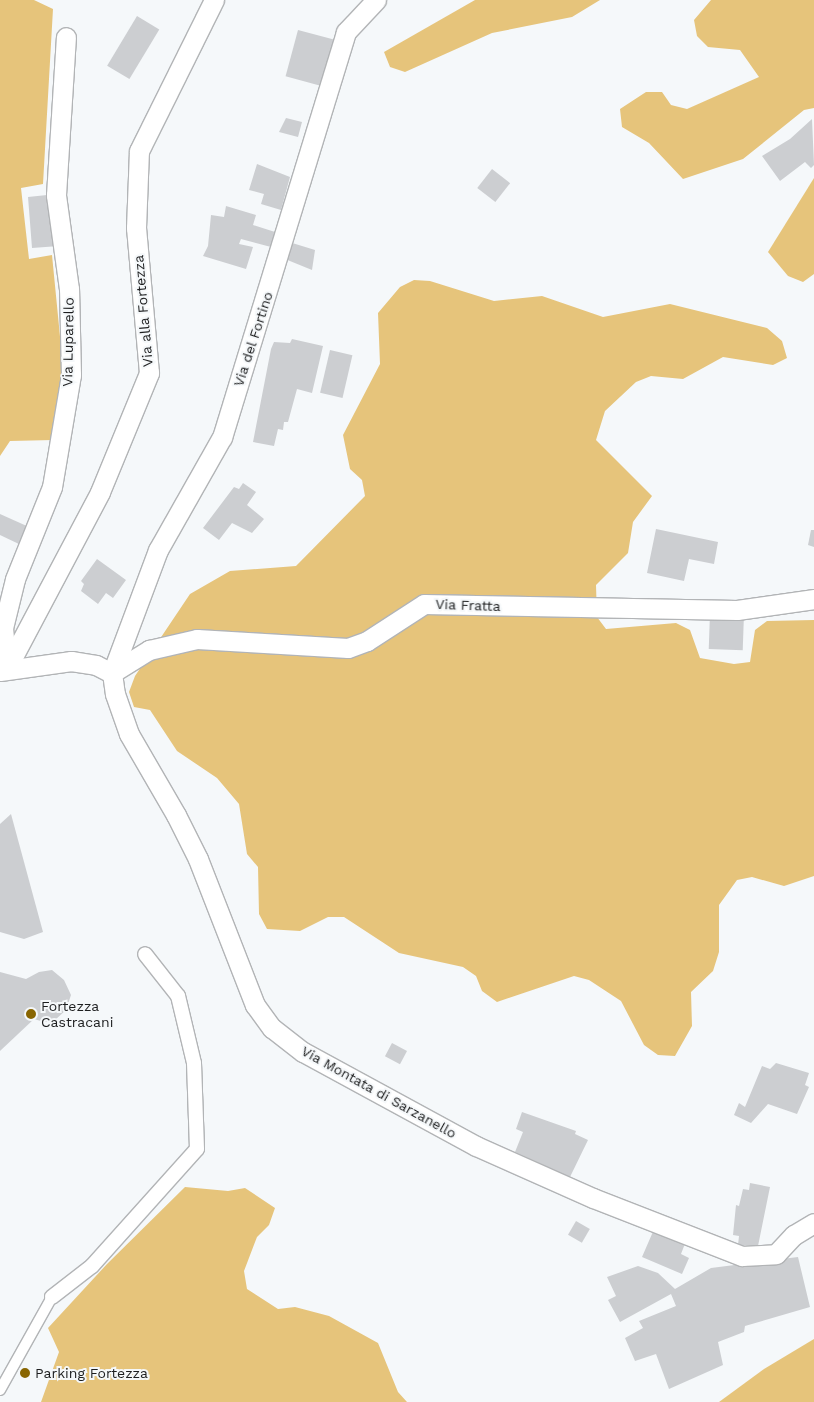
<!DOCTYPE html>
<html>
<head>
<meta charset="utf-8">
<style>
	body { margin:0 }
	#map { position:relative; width:814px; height:1402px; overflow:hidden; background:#f5f8fa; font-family:"Work Sans",sans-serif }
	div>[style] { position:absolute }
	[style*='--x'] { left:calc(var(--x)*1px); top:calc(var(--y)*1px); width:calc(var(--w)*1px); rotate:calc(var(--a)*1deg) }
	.forest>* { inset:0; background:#e6c47b }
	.building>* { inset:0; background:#ccced1; transform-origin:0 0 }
	.roads { filter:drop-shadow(1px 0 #b2b4b6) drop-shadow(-1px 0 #b2b4b6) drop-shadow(0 1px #b2b4b6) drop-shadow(0 -1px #b2b4b6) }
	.service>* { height:10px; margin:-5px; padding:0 5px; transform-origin:5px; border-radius:5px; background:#fff }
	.pedestrian>* { height:14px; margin:-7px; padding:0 7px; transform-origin:7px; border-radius:7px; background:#fff }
	.minor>* { height:19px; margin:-9.5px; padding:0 9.5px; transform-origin:9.5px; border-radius:9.5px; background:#fff }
	.dots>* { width:14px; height:14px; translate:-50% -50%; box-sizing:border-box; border:2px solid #f5f8fa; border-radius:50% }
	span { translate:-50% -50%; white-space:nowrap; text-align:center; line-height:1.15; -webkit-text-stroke:4px #f5f8fa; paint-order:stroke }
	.street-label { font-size:14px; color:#1d1e1f }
	.poi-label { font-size:14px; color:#1d1e1f }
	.left { translate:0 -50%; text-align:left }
</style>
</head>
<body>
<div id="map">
	<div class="forest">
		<i style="clip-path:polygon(0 0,34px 0,53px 9px,43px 184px,21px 188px,29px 259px,52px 255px,64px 377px,53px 440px,10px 441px,0 456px)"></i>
		<i style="clip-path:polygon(475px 0,600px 0,572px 17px,492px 33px,405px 72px,390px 67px,384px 52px)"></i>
		<i style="clip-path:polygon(711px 0,814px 0,814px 108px,804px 110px,743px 159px,683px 179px,649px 143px,622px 127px,620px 109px,646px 92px,662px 92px,671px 105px,687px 109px,759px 77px,740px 50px,708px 47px,697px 36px,694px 20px)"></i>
		<i style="clip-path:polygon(814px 178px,814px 274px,803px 282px,788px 276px,768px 252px)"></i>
		<i style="clip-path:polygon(414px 280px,430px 281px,494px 301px,542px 296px,603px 317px,670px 304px,767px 328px,782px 341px,787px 358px,773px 365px,723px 357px,683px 379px,651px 376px,636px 382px,605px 411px,596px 440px,652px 496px,633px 522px,628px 553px,596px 585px,597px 617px,606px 629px,676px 623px,690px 630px,700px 658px,734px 664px,750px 662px,755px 630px,767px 621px,814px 620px,814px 876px,784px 886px,752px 877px,737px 880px,719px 905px,719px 952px,713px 971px,691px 992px,692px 1026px,675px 1056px,658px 1055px,644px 1045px,621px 1001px,589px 980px,574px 976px,497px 1002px,482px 991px,476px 976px,463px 967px,399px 953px,344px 917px,328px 917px,300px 931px,267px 929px,259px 914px,258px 867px,247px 854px,239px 804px,217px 778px,177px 751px,150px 710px,134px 707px,129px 692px,135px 676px,190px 594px,230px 571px,296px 566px,365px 496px,362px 480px,350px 469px,343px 435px,380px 364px,378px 313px,400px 287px)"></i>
		<i style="clip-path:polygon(185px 1187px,228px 1191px,245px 1188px,275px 1208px,269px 1225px,257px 1237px,244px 1271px,247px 1289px,278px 1309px,295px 1307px,329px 1316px,378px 1343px,398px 1392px,407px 1402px,41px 1402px,59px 1352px,48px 1328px,107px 1264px)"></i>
		<i style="clip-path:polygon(814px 1339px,814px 1402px,719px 1402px,764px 1369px)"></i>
	</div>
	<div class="building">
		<i style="left:137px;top:16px;width:26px;height:58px;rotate:31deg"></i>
		<i style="left:298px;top:30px;width:38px;height:48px;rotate:15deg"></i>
		<i style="clip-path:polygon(286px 118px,302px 122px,298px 137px,279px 132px)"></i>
		<i style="clip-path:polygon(812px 119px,814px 165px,811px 168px,805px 162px,780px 181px,762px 156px,790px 139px)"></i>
		<i style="clip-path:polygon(257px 164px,290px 177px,281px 210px,261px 204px,264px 194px,249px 190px)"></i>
		<i style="left:492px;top:169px;width:23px;height:24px;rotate:38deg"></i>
		<i style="clip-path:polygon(47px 195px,48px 207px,56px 206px,59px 246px,32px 248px,28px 197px)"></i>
		<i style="clip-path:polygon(226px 206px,256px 215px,253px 225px,275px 232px,271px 247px,241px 239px,239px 244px,253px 247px,246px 269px,203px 256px,208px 246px,211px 215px,224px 217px)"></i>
		<i style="clip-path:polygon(289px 242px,315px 250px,312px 270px,285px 259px)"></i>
		<i style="clip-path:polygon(292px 339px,323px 346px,312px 393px,297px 389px,288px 422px,284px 422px,283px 430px,278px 429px,274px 446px,253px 442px,271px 349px,274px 342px,290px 343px)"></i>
		<i style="left:330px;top:350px;width:23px;height:44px;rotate:13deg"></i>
		<i style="clip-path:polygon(243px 483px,256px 492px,247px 505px,264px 519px,252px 533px,232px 523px,219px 540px,203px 528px,234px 487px,239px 489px)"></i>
		<i style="clip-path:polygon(0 514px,29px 527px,21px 545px,0 535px)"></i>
		<i style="clip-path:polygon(656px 529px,718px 542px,714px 564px,689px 559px,684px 581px,647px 573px)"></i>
		<i style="clip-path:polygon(811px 530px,814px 530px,814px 547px,808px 545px)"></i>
		<i style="clip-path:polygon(97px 559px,126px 580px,113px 598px,106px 593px,98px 604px,81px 591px,84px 584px,81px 581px)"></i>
		<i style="left:710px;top:613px;width:34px;height:36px;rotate:2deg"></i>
		<i style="clip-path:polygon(11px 814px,43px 932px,24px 939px,0 932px,0 824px)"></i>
		<i style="clip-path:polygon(52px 970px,64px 980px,71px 995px,66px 1010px,55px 1020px,44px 1022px,34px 1019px,0 1051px,0 972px,26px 979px,39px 972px)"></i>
		<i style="left:392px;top:1043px;width:17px;height:15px;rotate:28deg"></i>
		<i style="clip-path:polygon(776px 1063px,809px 1073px,805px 1085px,809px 1087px,797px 1114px,768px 1104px,751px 1123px,734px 1115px,739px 1103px,745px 1107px,762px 1066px,770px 1069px)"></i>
		<i style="clip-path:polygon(522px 1112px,576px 1131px,575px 1134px,588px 1140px,570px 1177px,515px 1152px,523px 1132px,516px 1129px)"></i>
		<i style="clip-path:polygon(750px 1183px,770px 1187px,758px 1246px,738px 1245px,739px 1236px,733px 1235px,736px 1205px,739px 1206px,743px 1189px,749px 1190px)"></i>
		<i style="left:576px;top:1221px;width:16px;height:16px;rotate:30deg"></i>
		<i style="clip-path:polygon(655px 1227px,686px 1241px,681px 1254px,689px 1258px,682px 1274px,642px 1257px)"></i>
		<i style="clip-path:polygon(798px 1257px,810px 1307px,745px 1326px,744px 1332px,718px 1342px,723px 1365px,669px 1389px,656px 1354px,635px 1361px,625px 1338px,643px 1328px,639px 1321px,676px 1306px,671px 1294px,620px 1322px,608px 1300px,616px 1296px,607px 1277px,638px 1266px,658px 1273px,675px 1289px,711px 1268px)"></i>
	</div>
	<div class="roads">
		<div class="service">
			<i style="--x:0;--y:1390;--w:107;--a:-60.8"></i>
		</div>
		<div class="pedestrian">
			<i style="--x:52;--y:1297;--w:51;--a:-37.8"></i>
			<i style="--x:92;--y:1266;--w:157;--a:-48.1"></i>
			<i style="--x:197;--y:1149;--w:86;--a:-92"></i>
			<i style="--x:194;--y:1063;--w:69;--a:-103.4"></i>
			<i style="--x:178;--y:996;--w:53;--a:-128.2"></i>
		</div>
		<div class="minor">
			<i style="--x:376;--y:0;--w:44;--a:133.2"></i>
			<i style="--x:346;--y:32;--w:424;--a:107"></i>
			<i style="--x:222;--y:437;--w:130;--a:119.5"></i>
			<i style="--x:158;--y:550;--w:131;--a:110.5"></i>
			<i style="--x:112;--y:673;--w:21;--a:82"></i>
			<i style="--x:115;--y:694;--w:42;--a:70.7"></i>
			<i style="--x:129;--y:734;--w:94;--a:59.9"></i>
			<i style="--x:176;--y:815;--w:49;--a:63.4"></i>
			<i style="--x:198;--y:859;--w:157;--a:68.7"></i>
			<i style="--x:255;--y:1005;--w:29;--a:54"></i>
			<i style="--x:272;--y:1028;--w:39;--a:38"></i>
			<i style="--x:303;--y:1052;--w:197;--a:28.5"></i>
			<i style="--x:476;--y:1146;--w:128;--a:24"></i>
			<i style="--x:593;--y:1198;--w:160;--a:21.3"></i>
			<i style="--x:742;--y:1256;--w:34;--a:-3"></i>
			<i style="--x:776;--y:1254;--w:26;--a:-47"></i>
			<i style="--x:794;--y:1235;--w:23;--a:-31"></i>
			<i style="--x:7;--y:668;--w:199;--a:-62.1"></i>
			<i style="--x:100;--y:492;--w:129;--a:-67.6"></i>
			<i style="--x:149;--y:373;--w:146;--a:-95.1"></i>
			<i style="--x:136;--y:228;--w:77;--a:-87.8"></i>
			<i style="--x:139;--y:151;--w:169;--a:-63.6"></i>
			<i style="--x:7;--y:668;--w:40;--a:-95.7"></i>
			<i style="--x:3;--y:628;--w:50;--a:-76.2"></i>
			<i style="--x:15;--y:579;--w:99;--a:-68.1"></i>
			<i style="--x:52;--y:487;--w:114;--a:-80.4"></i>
			<i style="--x:71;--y:375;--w:86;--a:-91.3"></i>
			<i style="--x:69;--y:289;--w:95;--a:-97.9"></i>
			<i style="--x:56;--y:195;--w:158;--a:-86.4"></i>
			<i style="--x:0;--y:671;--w:72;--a:-8"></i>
			<i style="--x:71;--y:661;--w:25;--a:9"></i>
			<i style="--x:96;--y:665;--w:18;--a:27"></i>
			<i style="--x:112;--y:673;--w:44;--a:-31.9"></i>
			<i style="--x:149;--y:650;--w:49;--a:-12.9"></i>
			<i style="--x:197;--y:639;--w:151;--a:3.4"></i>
			<i style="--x:348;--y:648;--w:20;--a:-20"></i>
			<i style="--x:367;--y:641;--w:68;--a:-33"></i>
			<i style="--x:424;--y:604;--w:313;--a:1.1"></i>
			<i style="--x:737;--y:610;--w:78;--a:-8.1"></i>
		</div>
	</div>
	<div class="dots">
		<i style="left:31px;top:1014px;background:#886501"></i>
		<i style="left:25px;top:1373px;background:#886501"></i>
	</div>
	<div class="street-label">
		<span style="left:143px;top:311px;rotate:-95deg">Via alla Fortezza</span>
		<span style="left:253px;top:339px;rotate:-72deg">Via del Fortino</span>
		<span style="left:68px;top:342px;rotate:-89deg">Via Luparello</span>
		<span style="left:468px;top:605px;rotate:2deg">Via Fratta</span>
		<span style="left:379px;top:1092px;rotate:29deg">Via Montata di Sarzanello</span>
	</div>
	<div class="poi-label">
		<span class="left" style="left:41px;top:1014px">Fortezza<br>Castracani</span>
		<span class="left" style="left:35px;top:1373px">Parking Fortezza</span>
	</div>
</div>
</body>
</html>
